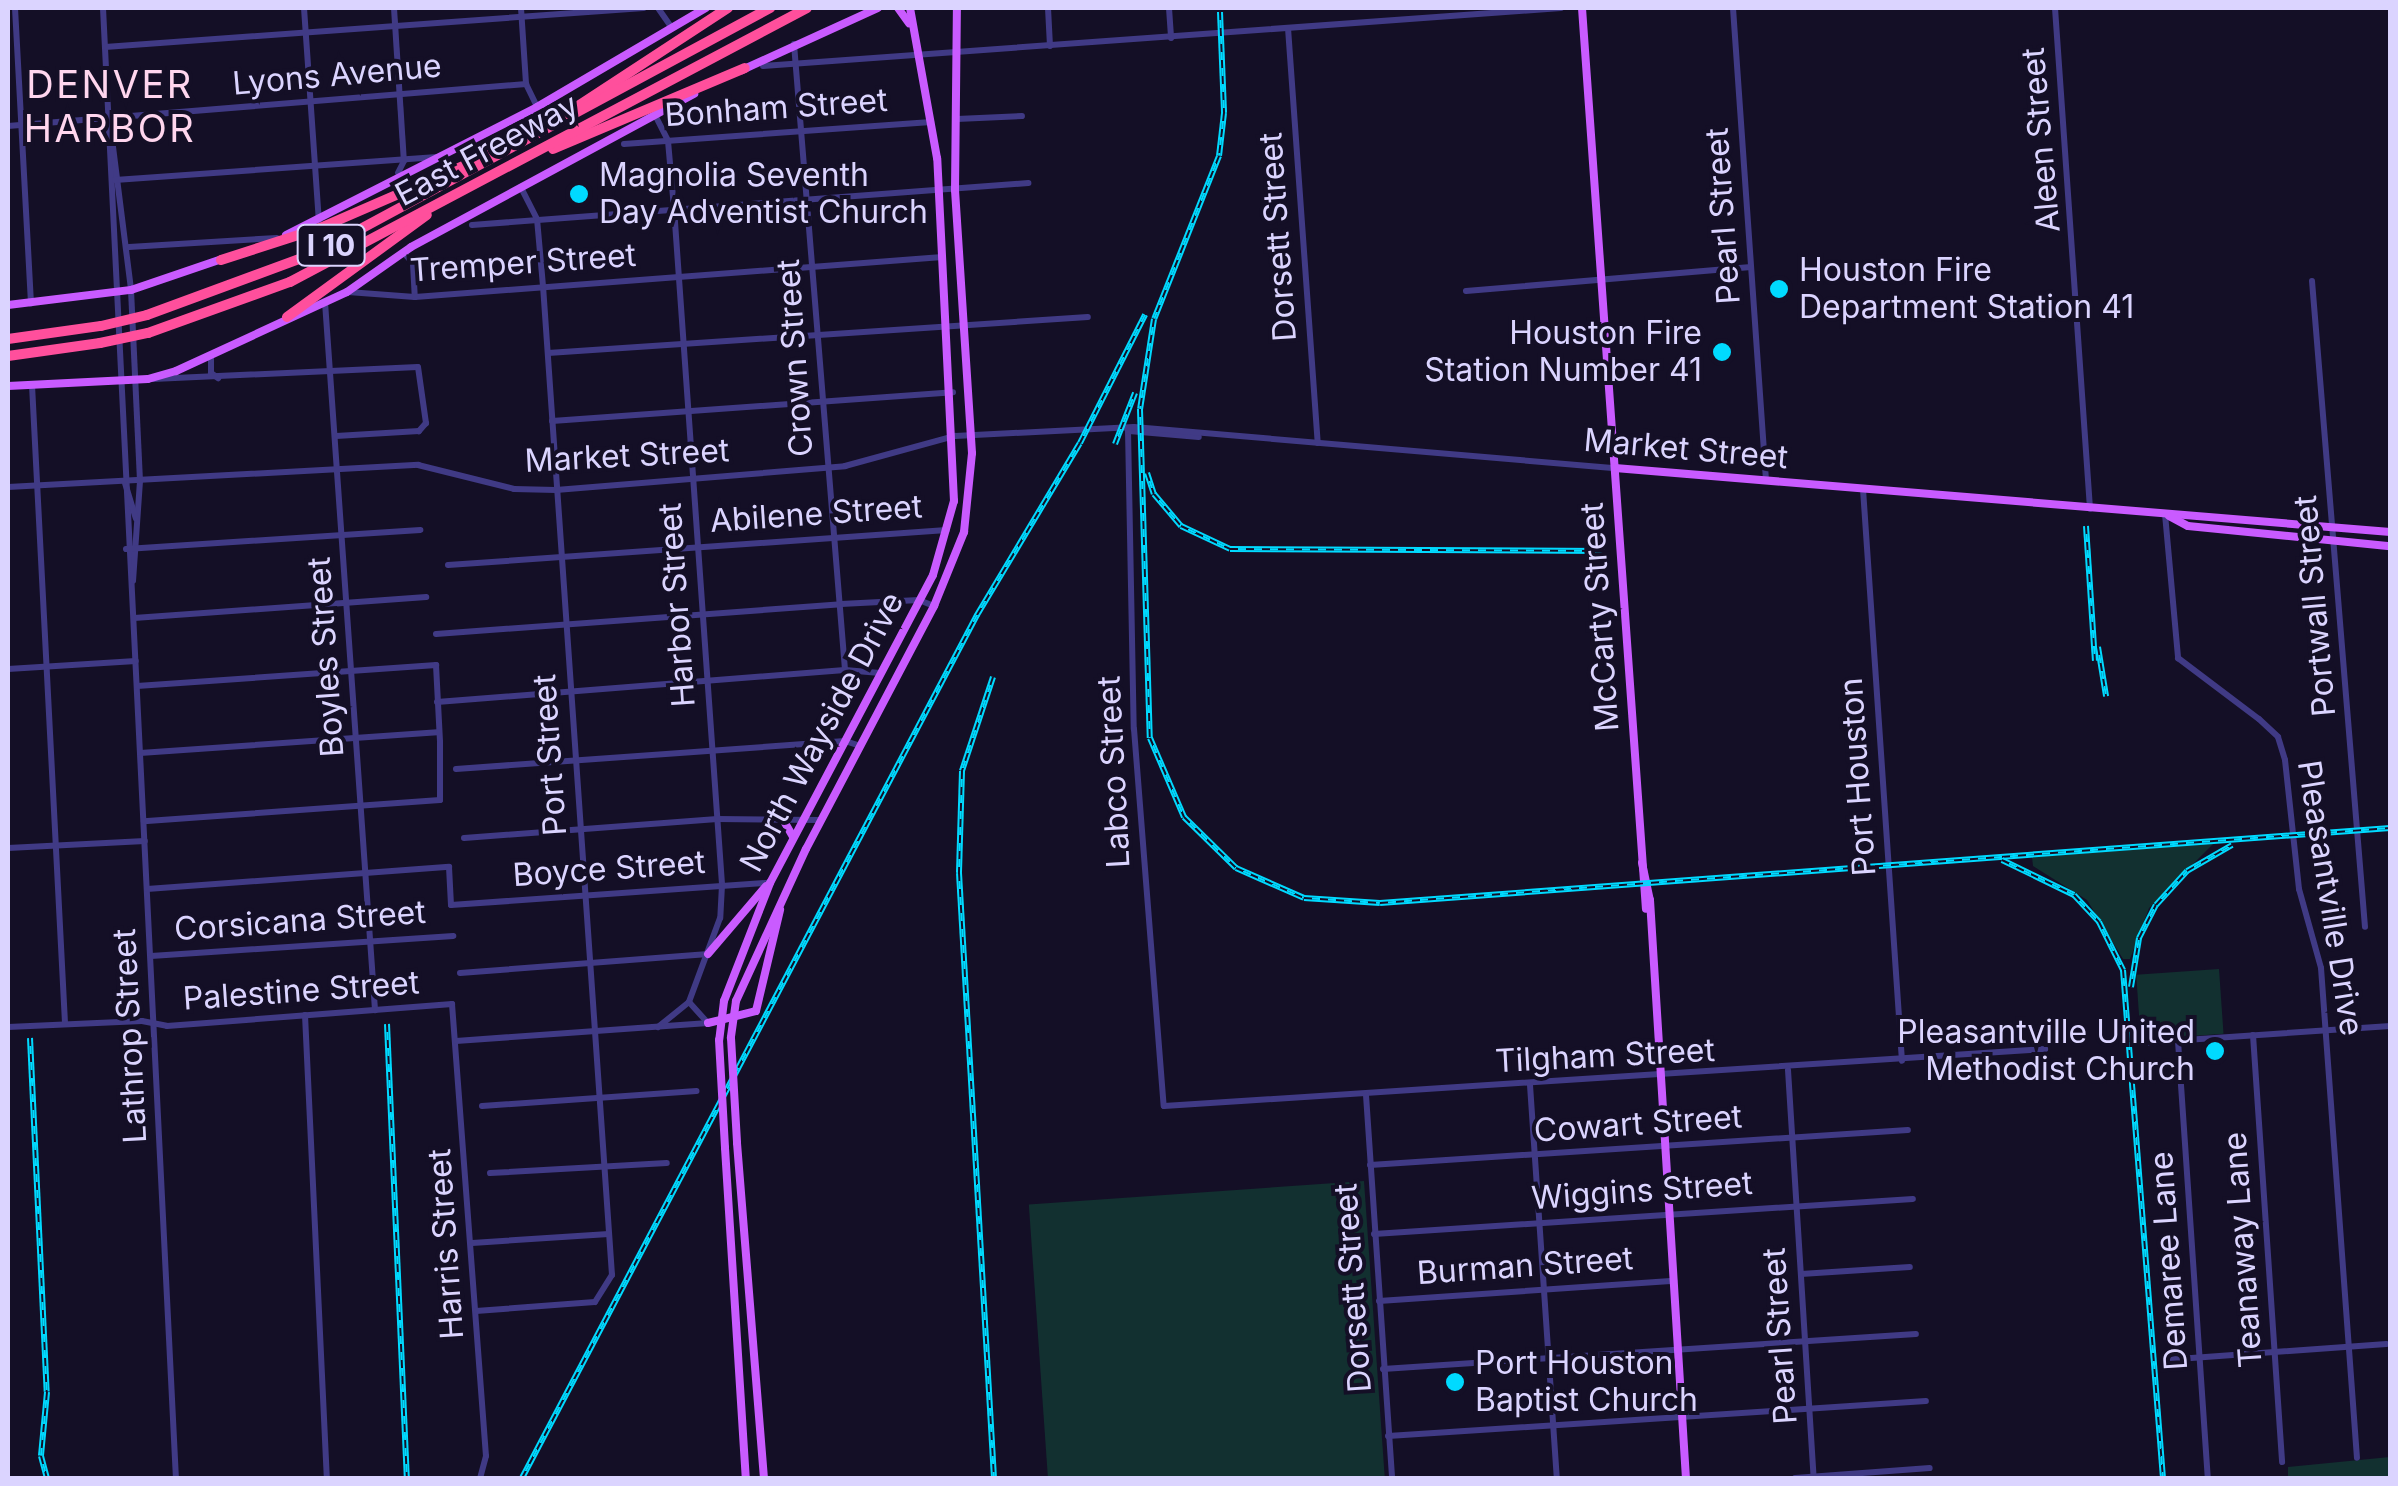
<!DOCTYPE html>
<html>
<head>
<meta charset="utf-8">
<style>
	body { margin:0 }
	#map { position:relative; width:2398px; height:1486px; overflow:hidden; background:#140f26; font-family:Inter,sans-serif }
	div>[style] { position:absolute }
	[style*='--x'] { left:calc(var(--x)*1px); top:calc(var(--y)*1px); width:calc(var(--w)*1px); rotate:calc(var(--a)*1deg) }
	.green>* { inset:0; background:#123030; transform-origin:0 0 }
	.minor>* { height:6px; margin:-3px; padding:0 3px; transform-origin:3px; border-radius:3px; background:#403a85 }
	.major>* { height:8px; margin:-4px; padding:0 4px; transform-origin:4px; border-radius:4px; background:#c95bff }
	.highway>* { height:10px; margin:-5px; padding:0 5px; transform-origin:5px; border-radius:5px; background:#ff4f9c }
	.rail>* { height:6px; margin-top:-3px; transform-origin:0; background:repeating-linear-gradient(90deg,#140f26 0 8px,#00daff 0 16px); box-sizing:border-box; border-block:2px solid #00daff }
	.major-bridge>* { height:8px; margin:-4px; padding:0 4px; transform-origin:4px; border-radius:4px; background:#c95bff }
	.highway-bridge>* { height:10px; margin:-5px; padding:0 5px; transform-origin:5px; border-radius:5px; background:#ff4f9c }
	.dots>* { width:28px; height:28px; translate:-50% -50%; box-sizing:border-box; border:5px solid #140f26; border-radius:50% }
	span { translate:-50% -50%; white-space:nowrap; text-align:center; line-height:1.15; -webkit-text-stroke:8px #140f26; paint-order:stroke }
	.shield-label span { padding:2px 8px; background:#140f26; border:2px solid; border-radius:8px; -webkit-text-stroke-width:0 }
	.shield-label { font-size:30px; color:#dbd4ff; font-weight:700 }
	.street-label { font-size:32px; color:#dbd4ff }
	.poi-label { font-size:32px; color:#dbd4ff }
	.left { translate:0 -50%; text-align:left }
	.right { translate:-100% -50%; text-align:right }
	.quarter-label { font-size:38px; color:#ffd6ee; letter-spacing:2.5px }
	.frame { position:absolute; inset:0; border:10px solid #dbd4ff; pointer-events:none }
</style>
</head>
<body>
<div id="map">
	<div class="green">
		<i style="clip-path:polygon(2213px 844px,2149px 908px,2130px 959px,2123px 959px,2087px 900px,2033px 866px,2032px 857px)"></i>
		<i style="left:2219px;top:969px;width:65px;height:83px;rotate:86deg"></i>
		<i style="left:1364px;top:1181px;width:298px;height:336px;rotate:86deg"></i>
		<i style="clip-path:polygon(2390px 1457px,2390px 1478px,2288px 1478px,2288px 1467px)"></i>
	</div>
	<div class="minor">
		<i style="--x:15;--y:8;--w:296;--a:86.9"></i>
		<i style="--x:103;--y:8;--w:1472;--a:87.16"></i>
		<i style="--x:304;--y:8;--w:213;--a:86"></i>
		<i style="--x:394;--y:8;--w:153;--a:86.3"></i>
		<i style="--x:404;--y:161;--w:13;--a:117"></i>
		<i style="--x:521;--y:8;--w:76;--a:86.2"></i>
		<i style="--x:526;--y:84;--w:25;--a:64"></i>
		<i style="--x:658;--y:8;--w:24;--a:55"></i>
		<i style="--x:1048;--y:8;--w:38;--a:87"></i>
		<i style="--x:1169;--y:8;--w:30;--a:86"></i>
		<i style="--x:1733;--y:8;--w:473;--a:86"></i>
		<i style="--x:2055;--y:8;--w:502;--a:86"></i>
		<i style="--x:1288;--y:28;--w:416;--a:85.9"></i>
		<i style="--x:794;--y:44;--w:628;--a:85.34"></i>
		<i style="--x:105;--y:47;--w:540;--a:-4.14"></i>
		<i style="--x:763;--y:66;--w:800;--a:-4.16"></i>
		<i style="--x:655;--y:115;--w:29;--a:63"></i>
		<i style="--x:668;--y:141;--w:67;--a:84.9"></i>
		<i style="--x:674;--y:208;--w:679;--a:85.94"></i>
		<i style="--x:722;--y:885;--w:33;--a:93"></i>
		<i style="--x:720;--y:918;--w:90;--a:110.3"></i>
		<i style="--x:689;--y:1002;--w:40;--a:141"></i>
		<i style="--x:957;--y:119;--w:65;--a:-2.6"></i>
		<i style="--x:8;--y:126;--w:520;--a:-4.64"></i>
		<i style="--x:111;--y:131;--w:160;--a:82.8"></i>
		<i style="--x:131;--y:290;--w:191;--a:87.3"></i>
		<i style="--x:140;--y:481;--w:100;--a:94"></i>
		<i style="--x:624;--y:144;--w:308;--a:-4.1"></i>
		<i style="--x:115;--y:180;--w:323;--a:-4.1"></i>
		<i style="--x:472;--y:225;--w:558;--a:-4.32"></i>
		<i style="--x:129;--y:247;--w:148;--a:-3.5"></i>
		<i style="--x:403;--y:252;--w:15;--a:48"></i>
		<i style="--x:413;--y:263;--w:34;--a:87"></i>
		<i style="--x:2312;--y:281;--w:648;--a:85.31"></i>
		<i style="--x:1466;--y:291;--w:286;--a:-4.8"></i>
		<i style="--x:348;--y:292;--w:67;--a:4.3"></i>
		<i style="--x:415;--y:297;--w:529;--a:-4.34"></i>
		<i style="--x:325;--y:302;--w:710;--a:85.96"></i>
		<i style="--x:548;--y:353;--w:541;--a:-3.81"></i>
		<i style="--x:211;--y:355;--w:18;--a:90"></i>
		<i style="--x:211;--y:373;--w:9;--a:36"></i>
		<i style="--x:153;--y:379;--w:265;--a:-2.6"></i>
		<i style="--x:418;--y:367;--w:57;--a:81.9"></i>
		<i style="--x:426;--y:423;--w:11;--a:131"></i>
		<i style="--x:419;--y:431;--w:83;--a:176.6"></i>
		<i style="--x:32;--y:385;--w:639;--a:87.04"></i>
		<i style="--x:552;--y:421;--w:402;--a:-4.1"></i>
		<i style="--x:1128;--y:430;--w:299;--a:88.9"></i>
		<i style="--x:1134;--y:729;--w:378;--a:85.5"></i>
		<i style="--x:1164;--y:1106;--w:883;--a:-3.7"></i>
		<i style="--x:1129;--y:431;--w:70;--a:4.9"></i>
		<i style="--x:125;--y:483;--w:37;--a:73"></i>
		<i style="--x:8;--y:487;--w:411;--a:-3.1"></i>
		<i style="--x:418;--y:465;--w:99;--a:14"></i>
		<i style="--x:514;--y:489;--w:42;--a:1.4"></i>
		<i style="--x:556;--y:490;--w:290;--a:-4.7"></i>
		<i style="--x:845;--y:466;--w:114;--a:-15.3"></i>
		<i style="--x:955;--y:436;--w:179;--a:-2.9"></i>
		<i style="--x:1134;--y:427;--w:483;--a:4.9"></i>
		<i style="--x:1863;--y:489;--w:573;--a:86.1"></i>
		<i style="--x:2165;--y:514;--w:145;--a:84.8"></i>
		<i style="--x:2178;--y:658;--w:101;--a:37"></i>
		<i style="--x:2259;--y:719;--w:26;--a:43"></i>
		<i style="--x:2278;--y:737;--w:24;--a:73"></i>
		<i style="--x:2285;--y:760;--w:130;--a:83.8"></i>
		<i style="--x:2299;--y:889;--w:82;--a:74.4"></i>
		<i style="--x:2321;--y:968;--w:491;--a:85.8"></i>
		<i style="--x:126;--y:549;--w:295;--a:-3.7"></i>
		<i style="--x:448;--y:565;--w:500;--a:-4.01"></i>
		<i style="--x:134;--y:618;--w:293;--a:-4.1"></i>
		<i style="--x:436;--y:634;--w:406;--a:-4.2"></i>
		<i style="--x:841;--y:604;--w:78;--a:-2.9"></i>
		<i style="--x:919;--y:600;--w:16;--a:22"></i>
		<i style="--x:8;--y:669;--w:128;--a:-3.6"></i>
		<i style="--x:137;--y:686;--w:300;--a:-4"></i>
		<i style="--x:436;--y:665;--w:77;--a:87"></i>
		<i style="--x:440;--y:742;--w:58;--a:90"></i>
		<i style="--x:440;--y:800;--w:297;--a:175.9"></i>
		<i style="--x:437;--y:702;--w:409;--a:-4.5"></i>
		<i style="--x:845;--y:670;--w:35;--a:5"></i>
		<i style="--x:140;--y:753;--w:298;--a:-4"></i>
		<i style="--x:456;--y:769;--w:390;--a:-4.1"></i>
		<i style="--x:845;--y:741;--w:16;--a:18"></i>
		<i style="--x:464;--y:838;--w:254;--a:-4.3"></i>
		<i style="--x:717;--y:819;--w:104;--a:0.6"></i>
		<i style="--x:8;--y:848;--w:137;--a:-2.9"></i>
		<i style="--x:147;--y:889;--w:303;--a:-4.2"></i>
		<i style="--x:449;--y:867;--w:38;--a:87"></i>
		<i style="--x:451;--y:905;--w:319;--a:-4"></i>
		<i style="--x:151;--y:956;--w:303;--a:-3.8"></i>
		<i style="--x:460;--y:973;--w:249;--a:-4.4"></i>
		<i style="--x:689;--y:1002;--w:28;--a:48"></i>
		<i style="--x:305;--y:1015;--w:464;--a:87.3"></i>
		<i style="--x:8;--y:1027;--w:134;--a:-2.6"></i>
		<i style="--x:142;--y:1021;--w:25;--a:11"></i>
		<i style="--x:167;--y:1026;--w:286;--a:-4.4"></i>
		<i style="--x:452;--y:1004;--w:453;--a:85.7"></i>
		<i style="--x:486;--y:1456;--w:23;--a:105"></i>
		<i style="--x:2253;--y:1035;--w:428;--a:86.1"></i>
		<i style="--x:456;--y:1041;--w:253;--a:-4.1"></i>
		<i style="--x:2178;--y:1041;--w:438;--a:86.1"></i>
		<i style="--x:2141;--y:1043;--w:250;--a:-3.9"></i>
		<i style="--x:1788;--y:1070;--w:409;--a:86.4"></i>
		<i style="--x:1530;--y:1085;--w:394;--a:86.1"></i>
		<i style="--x:1366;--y:1095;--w:384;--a:86.1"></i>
		<i style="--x:482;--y:1106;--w:215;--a:-4"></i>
		<i style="--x:1370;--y:1165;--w:539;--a:-3.72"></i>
		<i style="--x:490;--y:1173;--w:177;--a:-3.2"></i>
		<i style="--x:1374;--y:1234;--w:540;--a:-3.72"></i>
		<i style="--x:472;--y:1243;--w:137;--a:-3.8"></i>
		<i style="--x:1801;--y:1274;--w:109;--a:-3.7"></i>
		<i style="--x:1379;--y:1301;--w:296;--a:-3.9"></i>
		<i style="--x:476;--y:1311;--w:119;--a:-4.3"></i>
		<i style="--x:595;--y:1302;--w:32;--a:-58"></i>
		<i style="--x:612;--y:1275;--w:991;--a:-93.99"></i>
		<i style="--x:543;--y:286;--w:67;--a:-95.1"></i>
		<i style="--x:537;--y:219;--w:36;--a:-117"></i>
		<i style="--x:2164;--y:1360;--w:223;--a:-4.1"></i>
		<i style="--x:1383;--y:1369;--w:534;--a:-3.76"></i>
		<i style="--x:1388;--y:1436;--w:539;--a:-3.72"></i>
		<i style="--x:1795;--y:1478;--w:135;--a:-4.2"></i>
	</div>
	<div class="major">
		<i style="--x:898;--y:8;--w:19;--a:54"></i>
		<i style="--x:1582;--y:8;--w:903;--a:85.94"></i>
		<i style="--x:742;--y:70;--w:149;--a:-24.5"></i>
		<i style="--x:286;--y:235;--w:282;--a:-27"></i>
		<i style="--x:537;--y:107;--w:196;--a:-30.4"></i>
		<i style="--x:8;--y:305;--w:124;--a:-7"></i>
		<i style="--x:131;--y:290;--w:96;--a:-18.8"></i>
		<i style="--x:8;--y:386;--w:140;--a:-2.9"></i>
		<i style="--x:148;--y:379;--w:29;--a:-16"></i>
		<i style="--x:176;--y:371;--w:188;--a:-24.8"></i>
		<i style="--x:347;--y:292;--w:78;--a:-35.1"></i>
		<i style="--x:411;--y:247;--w:322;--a:-28.4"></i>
		<i style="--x:1615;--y:468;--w:778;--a:4.72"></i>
		<i style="--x:2169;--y:516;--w:21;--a:28"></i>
		<i style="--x:2188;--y:526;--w:203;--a:5.7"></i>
		<i style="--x:781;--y:816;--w:24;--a:60"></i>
		<i style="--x:1642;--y:863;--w:38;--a:78"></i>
		<i style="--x:1650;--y:900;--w:579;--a:86.44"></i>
		<i style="--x:708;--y:954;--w:89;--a:-49.5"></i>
		<i style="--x:724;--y:1001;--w:127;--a:-68.7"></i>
		<i style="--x:770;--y:883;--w:348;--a:-62.1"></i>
		<i style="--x:933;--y:575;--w:77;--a:-74.2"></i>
		<i style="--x:954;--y:501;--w:343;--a:-92.8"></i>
		<i style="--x:937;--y:158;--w:152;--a:-100.2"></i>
		<i style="--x:736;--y:1001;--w:167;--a:-65.3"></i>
		<i style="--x:806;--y:849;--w:275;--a:-62.2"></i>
		<i style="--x:934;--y:606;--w:80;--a:-67.9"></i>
		<i style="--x:964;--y:532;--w:79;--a:-84.2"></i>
		<i style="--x:972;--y:453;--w:264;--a:-93.7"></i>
		<i style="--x:955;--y:190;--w:182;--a:-89.4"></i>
		<i style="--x:708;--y:1023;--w:49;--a:-14"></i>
		<i style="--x:756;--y:1011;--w:104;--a:-76.6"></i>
		<i style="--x:737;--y:1143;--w:336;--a:85.4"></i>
		<i style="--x:725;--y:1148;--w:331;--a:86.4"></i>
	</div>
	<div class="highway">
		<i style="--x:575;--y:108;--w:183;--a:-33.2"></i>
		<i style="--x:553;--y:149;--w:208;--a:-22.9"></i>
		<i style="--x:221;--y:260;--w:104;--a:-17.9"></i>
		<i style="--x:320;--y:228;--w:189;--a:-23.4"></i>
		<i style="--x:147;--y:315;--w:182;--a:-20.2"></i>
		<i style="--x:318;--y:252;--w:514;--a:-28.36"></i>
		<i style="--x:287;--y:317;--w:173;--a:-36.1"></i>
		<i style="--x:148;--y:333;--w:151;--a:-19.8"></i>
		<i style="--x:290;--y:282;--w:585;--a:-27.92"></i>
		<i style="--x:8;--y:339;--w:94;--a:-8"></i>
		<i style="--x:8;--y:356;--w:93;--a:-8"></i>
	</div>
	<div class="rail">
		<i style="--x:1220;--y:12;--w:101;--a:87.7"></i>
		<i style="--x:1224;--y:113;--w:43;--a:96.6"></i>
		<i style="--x:1219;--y:156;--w:175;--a:111.7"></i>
		<i style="--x:1154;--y:319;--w:91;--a:98.8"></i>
		<i style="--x:1140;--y:409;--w:329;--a:88.3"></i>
		<i style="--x:1150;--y:738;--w:86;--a:66.7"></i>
		<i style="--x:1184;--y:817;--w:73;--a:44.4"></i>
		<i style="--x:1236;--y:868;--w:74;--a:23.8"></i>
		<i style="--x:1304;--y:898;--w:76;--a:3.8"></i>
		<i style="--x:1380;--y:903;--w:1013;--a:-4.25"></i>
		<i style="--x:1115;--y:444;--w:55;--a:-68.6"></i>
		<i style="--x:1147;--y:473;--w:22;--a:72"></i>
		<i style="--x:1154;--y:494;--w:42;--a:49.8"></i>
		<i style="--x:1181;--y:526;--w:54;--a:25.1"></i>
		<i style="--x:1230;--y:549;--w:375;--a:0.3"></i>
		<i style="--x:2086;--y:526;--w:135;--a:86.2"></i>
		<i style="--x:2098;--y:647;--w:50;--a:80.7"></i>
		<i style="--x:993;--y:677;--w:99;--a:108.3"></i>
		<i style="--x:962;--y:771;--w:102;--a:91.7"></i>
		<i style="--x:959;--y:873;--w:606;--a:86.69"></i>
		<i style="--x:2002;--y:860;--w:80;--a:25.9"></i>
		<i style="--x:2074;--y:895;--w:37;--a:47"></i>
		<i style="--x:2099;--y:922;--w:54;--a:63.4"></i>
		<i style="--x:2123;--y:970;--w:510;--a:85.5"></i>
		<i style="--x:2131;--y:987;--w:50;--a:-80.7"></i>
		<i style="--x:2139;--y:938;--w:37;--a:-63"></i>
		<i style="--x:2156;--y:905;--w:46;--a:-47.6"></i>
		<i style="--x:2187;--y:871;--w:52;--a:-30"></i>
		<i style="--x:387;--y:1024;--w:454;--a:87.5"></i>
		<i style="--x:30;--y:1038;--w:354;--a:87.3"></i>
		<i style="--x:47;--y:1392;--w:64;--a:95.4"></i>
		<i style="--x:41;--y:1456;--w:23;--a:75"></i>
		<i style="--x:522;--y:1478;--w:976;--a:-62.2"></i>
		<i style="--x:977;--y:615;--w:200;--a:-59.1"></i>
		<i style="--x:1080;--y:443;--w:144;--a:-63.1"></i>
	</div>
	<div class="major-bridge">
		<i style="--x:724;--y:1001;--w:39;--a:97"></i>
		<i style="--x:719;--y:1040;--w:108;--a:86.8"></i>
		<i style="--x:736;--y:1001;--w:37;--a:98"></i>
		<i style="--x:731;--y:1038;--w:105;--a:86.7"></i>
	</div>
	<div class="highway-bridge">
		<i style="--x:101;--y:326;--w:47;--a:-13.4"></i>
		<i style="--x:100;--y:343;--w:49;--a:-11.8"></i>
	</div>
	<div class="dots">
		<i style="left:579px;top:194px;background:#00daff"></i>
		<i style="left:1779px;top:289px;background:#00daff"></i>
		<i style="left:1722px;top:352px;background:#00daff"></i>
		<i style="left:2215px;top:1051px;background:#00daff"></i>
		<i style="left:1455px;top:1382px;background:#00daff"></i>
	</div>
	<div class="shield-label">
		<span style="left:331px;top:245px">I 10</span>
	</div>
	<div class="street-label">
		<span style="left:337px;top:75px;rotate:-5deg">Lyons Avenue</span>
		<span style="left:776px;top:108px;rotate:-4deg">Bonham Street</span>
		<span style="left:2041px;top:140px;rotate:-95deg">Aleen Street</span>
		<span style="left:487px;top:150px;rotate:-28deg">East Freeway</span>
		<span style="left:1723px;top:216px;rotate:-94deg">Pearl Street</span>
		<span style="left:1278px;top:237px;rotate:-94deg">Dorsett Street</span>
		<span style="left:523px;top:263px;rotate:-4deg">Tremper Street</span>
		<span style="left:795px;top:358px;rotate:-94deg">Crown Street</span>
		<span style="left:1686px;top:449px;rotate:5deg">Market Street</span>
		<span style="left:627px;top:456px;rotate:-3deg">Market Street</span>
		<span style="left:816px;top:514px;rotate:-4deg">Abilene Street</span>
		<span style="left:677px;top:605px;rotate:-94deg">Harbor Street</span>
		<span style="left:2315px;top:606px;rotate:-95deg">Portwall Street</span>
		<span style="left:1600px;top:617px;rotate:-94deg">McCarty Street</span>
		<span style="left:326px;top:657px;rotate:-94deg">Boyles Street</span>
		<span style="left:822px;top:732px;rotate:-62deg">North Wayside Drive</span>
		<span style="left:550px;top:755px;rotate:-94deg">Port Street</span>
		<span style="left:1114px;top:772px;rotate:-93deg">Labco Street</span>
		<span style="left:1858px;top:777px;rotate:-94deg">Port Houston</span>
		<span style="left:609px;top:869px;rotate:-4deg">Boyce Street</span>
		<span style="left:2330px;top:898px;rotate:81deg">Pleasantville Drive</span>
		<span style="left:300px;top:921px;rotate:-4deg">Corsicana Street</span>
		<span style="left:301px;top:991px;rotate:-4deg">Palestine Street</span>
		<span style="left:130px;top:1036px;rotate:-93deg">Lathrop Street</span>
		<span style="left:1605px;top:1056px;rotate:-3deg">Tilgham Street</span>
		<span style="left:1638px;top:1124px;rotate:-4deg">Cowart Street</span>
		<span style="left:1642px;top:1191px;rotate:-4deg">Wiggins Street</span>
		<span style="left:446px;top:1244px;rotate:-94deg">Harris Street</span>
		<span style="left:2243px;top:1250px;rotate:-94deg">Teanaway Lane</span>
		<span style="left:2169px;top:1261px;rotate:-94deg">Demaree Lane</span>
		<span style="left:1525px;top:1266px;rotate:-4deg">Burman Street</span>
		<span style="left:1353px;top:1288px;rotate:-94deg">Dorsett Street</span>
		<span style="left:1780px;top:1336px;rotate:-94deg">Pearl Street</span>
	</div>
	<div class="poi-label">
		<span class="left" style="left:599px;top:194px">Magnolia Seventh<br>Day Adventist Church</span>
		<span class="left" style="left:1799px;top:289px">Houston Fire<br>Department Station 41</span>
		<span class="right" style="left:1702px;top:352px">Houston Fire<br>Station Number 41</span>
		<span class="right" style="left:2195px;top:1051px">Pleasantville United<br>Methodist Church</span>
		<span class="left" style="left:1475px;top:1382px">Port Houston<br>Baptist Church</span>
	</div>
	<div class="quarter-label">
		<span style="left:110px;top:107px">DENVER<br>HARBOR</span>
	</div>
	<div class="frame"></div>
</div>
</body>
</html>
